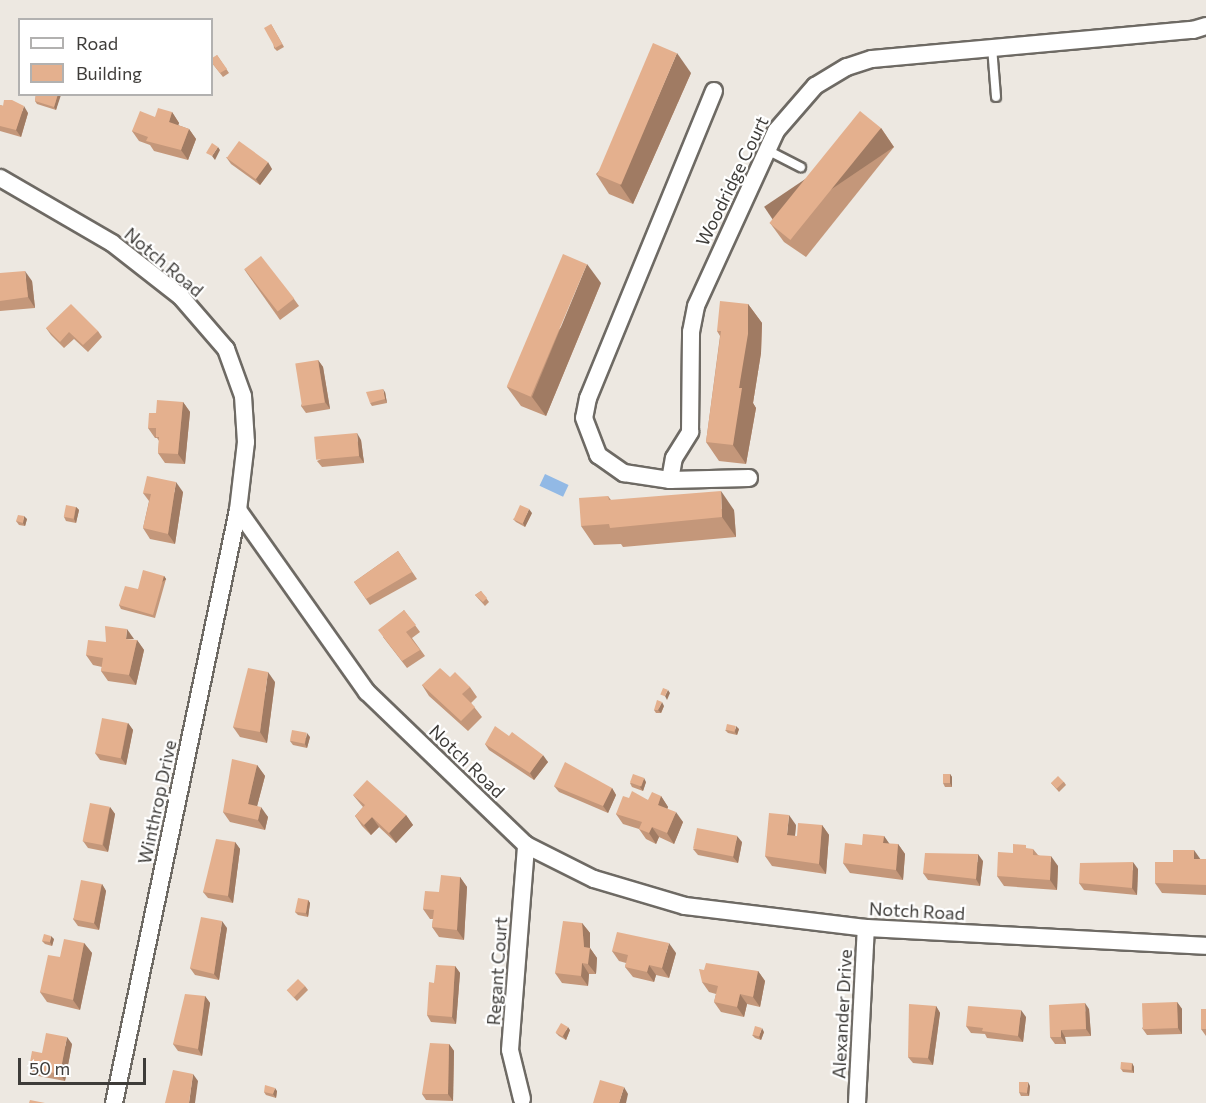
<!DOCTYPE html>
<html>
<head>
<meta charset="utf-8">
<style>
	body { margin:0 }
	#map { position:relative; width:1206px; height:1103px; overflow:hidden; background:#ede8e1; font-family:Commissioner,sans-serif }
	div>[style] { position:absolute }
	[style*='--x'] { left:calc(var(--x)*1px); top:calc(var(--y)*1px); width:calc(var(--w)*1px); rotate:calc(var(--a)*1deg) }
	.water>* { inset:0; background:#92b9e5; transform-origin:0 0 }
	.roads { filter:drop-shadow(2px 0 #6e6a64) drop-shadow(-2px 0 #6e6a64) drop-shadow(0 2px #6e6a64) drop-shadow(0 -2px #6e6a64) }
	.service>* { height:8px; margin:-4px; padding:0 4px; transform-origin:4px; border-radius:4px; background:#fff }
	.minor>* { height:16px; margin:-8px; padding:0 8px; transform-origin:8px; border-radius:8px; background:#fff }
	.wall>* { inset:0; background:#c4977a }
	.shaded-wall>* { inset:0; background:#a07b63; transform-origin:0 0 }
	.building>* { inset:0; background:#e4b08e; transform-origin:0 0 }
	span { translate:-50% -50%; white-space:nowrap; text-align:center; line-height:1.15; -webkit-text-stroke:4.5px #fff; paint-order:stroke }
	.street-label { font-size:18px; color:#3e3c39 }
	.legend { position:absolute; left:18px; top:18px; width:195px; height:78px; box-sizing:border-box; background:#fff; border:2px solid #b2b1b0; margin:0; padding:8px 10px; list-style:none; font-size:18px; color:#3e3c39 }
	.legend li { display:flex; align-items:center; gap:12px; height:30px }
	.legend b { width:30px; border:2px solid #b2b1b0 }
	.scale { position:absolute; left:18px; top:1058px; width:128px; height:27px; box-sizing:border-box; border:3px solid #3e3c39; border-top:0; padding-left:8px; font-size:18px; line-height:21px; white-space:nowrap; color:#3e3c39; -webkit-text-stroke:4px #fff; paint-order:stroke }
</style>
</head>
<body>
<div id="map">
	<div class="water">
		<i style="left:545px;top:474px;width:26px;height:13px;rotate:25deg"></i>
	</div>
	<div class="roads">
		<div class="service">
			<i style="--x:992;--y:47;--w:50;--a:85.4"></i>
			<i style="--x:767;--y:150;--w:38;--a:27"></i>
		</div>
		<div class="minor">
			<i style="--x:714;--y:91;--w:332;--a:112.3"></i>
			<i style="--x:588;--y:398;--w:20;--a:101"></i>
			<i style="--x:584;--y:418;--w:40;--a:69"></i>
			<i style="--x:598;--y:455;--w:32;--a:35"></i>
			<i style="--x:624;--y:473;--w:47;--a:8.7"></i>
			<i style="--x:670;--y:480;--w:79;--a:-1.5"></i>
			<i style="--x:0;--y:178;--w:129;--a:30.1"></i>
			<i style="--x:112;--y:243;--w:88;--a:38"></i>
			<i style="--x:181;--y:297;--w:69;--a:49.1"></i>
			<i style="--x:226;--y:349;--w:50;--a:70.1"></i>
			<i style="--x:243;--y:396;--w:46;--a:86.3"></i>
			<i style="--x:246;--y:442;--w:68;--a:96.7"></i>
			<i style="--x:238;--y:510;--w:223;--a:54.7"></i>
			<i style="--x:367;--y:692;--w:221;--a:43.9"></i>
			<i style="--x:526;--y:845;--w:76;--a:26.6"></i>
			<i style="--x:594;--y:879;--w:95;--a:16.5"></i>
			<i style="--x:685;--y:906;--w:182;--a:6.9"></i>
			<i style="--x:866;--y:928;--w:340;--a:3"></i>
			<i style="--x:670;--y:480;--w:22;--a:-80"></i>
			<i style="--x:674;--y:458;--w:31;--a:-58"></i>
			<i style="--x:690;--y:432;--w:100;--a:-89.4"></i>
			<i style="--x:691;--y:332;--w:26;--a:-79"></i>
			<i style="--x:696;--y:306;--w:192;--a:-65.4"></i>
			<i style="--x:776;--y:131;--w:60;--a:-49.1"></i>
			<i style="--x:815;--y:86;--w:37;--a:-31"></i>
			<i style="--x:847;--y:67;--w:26;--a:-18"></i>
			<i style="--x:872;--y:59;--w:322;--a:-5.2"></i>
			<i style="--x:1193;--y:30;--w:14;--a:-17"></i>
			<i style="--x:522;--y:1099;--w:50;--a:-103.8"></i>
			<i style="--x:510;--y:1050;--w:206;--a:-85.5"></i>
			<i style="--x:114;--y:1103;--w:606;--a:-78.19"></i>
			<i style="--x:857;--y:1103;--w:175;--a:-87.1"></i>
		</div>
	</div>
	<div class="wall">
		<i style="clip-path:polygon(271px 24px,284px 47px,277px 51px,274px 48px)"></i>
		<i style="clip-path:polygon(217px 55px,229px 73px,223px 77px,212px 63px)"></i>
		<i style="clip-path:polygon(691px 73px,633px 204px,609px 194px,596px 174px)"></i>
		<i style="clip-path:polygon(36px 94px,60px 94px,56px 110px,37px 104px,35px 101px)"></i>
		<i style="clip-path:polygon(0 105px,28px 113px,21px 137px,0 131px)"></i>
		<i style="clip-path:polygon(172px 112px,179px 123px,178px 125px,189px 129px,196px 139px,188px 160px,154px 151px,150px 145px,139px 141px,132px 131px,155px 117px)"></i>
		<i style="clip-path:polygon(881px 128px,894px 147px,806px 257px,784px 242px,770px 223px)"></i>
		<i style="clip-path:polygon(226px 157px,272px 169px,260px 185px,231px 164px)"></i>
		<i style="clip-path:polygon(244px 269px,294px 299px,299px 306px,280px 320px)"></i>
		<i style="clip-path:polygon(0 273px,32px 281px,35px 308px,0 311px)"></i>
		<i style="clip-path:polygon(601px 283px,546px 416px,521px 406px,507px 387px)"></i>
		<i style="clip-path:polygon(748px 304px,762px 323px,761px 353px,753px 403px,756px 408px,746px 464px,719px 461px,706px 442px,720px 336px,717px 331px)"></i>
		<i style="clip-path:polygon(46px 328px,98px 331px,102px 337px,88px 352px,74px 339px,64px 348px,51px 335px)"></i>
		<i style="clip-path:polygon(318px 360px,323px 367px,330px 409px,306px 413px,301px 406px)"></i>
		<i style="clip-path:polygon(385px 392px,387px 403px,372px 406px,370px 403px)"></i>
		<i style="clip-path:polygon(183px 402px,190px 412px,185px 464px,165px 463px,158px 453px,159px 441px,157px 438px,155px 438px,148px 428px,156px 413px)"></i>
		<i style="clip-path:polygon(361px 440px,364px 463px,322px 467px,317px 461px)"></i>
		<i style="clip-path:polygon(183px 492px,175px 544px,150px 539px,143px 528px,149px 501px,143px 493px)"></i>
		<i style="clip-path:polygon(608px 496px,611px 500px,734px 510px,736px 537px,623px 547px,621px 544px,594px 545px,581px 526px)"></i>
		<i style="clip-path:polygon(76px 507px,79px 510px,76px 523px,66px 521px,64px 517px)"></i>
		<i style="clip-path:polygon(532px 513px,525px 527px,516px 522px,513px 519px)"></i>
		<i style="clip-path:polygon(27px 519px,25px 526px,19px 525px,16px 521px)"></i>
		<i style="clip-path:polygon(398px 551px,417px 579px,370px 605px,354px 582px)"></i>
		<i style="clip-path:polygon(164px 576px,166px 579px,155px 618px,121px 609px,119px 605px,138px 589px)"></i>
		<i style="clip-path:polygon(481px 591px,489px 602px,485px 606px,475px 595px)"></i>
		<i style="clip-path:polygon(404px 610px,420px 632px,412px 638px,425px 656px,407px 668px,383px 637px)"></i>
		<i style="clip-path:polygon(134px 640px,137px 640px,144px 650px,136px 685px,108px 681px,101px 671px,102px 667px,93px 665px,86px 655px,106px 642px)"></i>
		<i style="clip-path:polygon(450px 677px,470px 687px,477px 697px,471px 703px,482px 717px,468px 731px,429px 696px,422px 685px)"></i>
		<i style="clip-path:polygon(275px 682px,267px 743px,240px 737px,233px 727px)"></i>
		<i style="clip-path:polygon(664px 706px,661px 713px,656px 713px,654px 710px)"></i>
		<i style="clip-path:polygon(128px 723px,133px 730px,126px 765px,100px 760px,95px 753px)"></i>
		<i style="clip-path:polygon(739px 729px,737px 735px,728px 733px,725px 730px)"></i>
		<i style="clip-path:polygon(509px 736px,548px 762px,534px 780px,489px 750px,485px 744px)"></i>
		<i style="clip-path:polygon(310px 737px,307px 748px,293px 745px,290px 741px)"></i>
		<i style="clip-path:polygon(257px 765px,265px 776px,257px 806px,268px 817px,265px 830px,230px 822px,223px 812px)"></i>
		<i style="clip-path:polygon(950px 774px,952px 777px,952px 787px,945px 787px,943px 783px)"></i>
		<i style="clip-path:polygon(646px 782px,643px 791px,632px 787px,630px 783px)"></i>
		<i style="clip-path:polygon(1064px 782px,1066px 785px,1059px 792px,1051px 783px)"></i>
		<i style="clip-path:polygon(554px 786px,612px 788px,616px 795px,608px 813px,559px 792px)"></i>
		<i style="clip-path:polygon(353px 795px,406px 815px,413px 825px,396px 843px,379px 827px,371px 835px,362px 826px,355px 816px,363px 807px)"></i>
		<i style="clip-path:polygon(661px 796px,668px 807px,667px 809px,683px 822px,674px 844px,659px 837px,656px 844px,646px 839px,639px 829px,623px 824px,616px 814px,629px 798px,648px 800px)"></i>
		<i style="clip-path:polygon(110px 807px,115px 814px,108px 852px,88px 848px,83px 841px)"></i>
		<i style="clip-path:polygon(796px 825px,795px 836px,797px 836px,822px 825px,829px 835px,826px 874px,772px 866px,765px 856px)"></i>
		<i style="clip-path:polygon(884px 836px,889px 844px,898px 844px,905px 854px,903px 880px,850px 873px,843px 863px,862px 845px)"></i>
		<i style="clip-path:polygon(235px 842px,240px 849px,233px 903px,208px 898px,203px 892px)"></i>
		<i style="clip-path:polygon(742px 842px,738px 863px,698px 855px,693px 849px)"></i>
		<i style="clip-path:polygon(1029px 849px,1033px 849px,1038px 855px,1058px 866px,1057px 890px,1004px 886px,997px 876px,1013px 853px)"></i>
		<i style="clip-path:polygon(1201px 859px,1206px 859px,1206px 895px,1162px 893px,1155px 883px,1173px 862px)"></i>
		<i style="clip-path:polygon(983px 861px,980px 886px,928px 880px,923px 873px)"></i>
		<i style="clip-path:polygon(1138px 869px,1137px 895px,1084px 890px,1079px 883px)"></i>
		<i style="clip-path:polygon(460px 877px,467px 887px,464px 940px,439px 937px,432px 927px,433px 919px,430px 919px,423px 909px,439px 892px)"></i>
		<i style="clip-path:polygon(102px 884px,106px 891px,99px 930px,78px 926px,73px 919px)"></i>
		<i style="clip-path:polygon(308px 900px,310px 903px,308px 917px,298px 915px,295px 912px)"></i>
		<i style="clip-path:polygon(582px 923px,590px 933px,590px 948px,597px 958px,596px 974px,589px 974px,588px 986px,562px 983px,555px 973px)"></i>
		<i style="clip-path:polygon(227px 928px,219px 980px,195px 975px,190px 968px)"></i>
		<i style="clip-path:polygon(54px 939px,52px 946px,45px 944px,42px 941px)"></i>
		<i style="clip-path:polygon(84px 943px,92px 953px,80px 1010px,47px 1002px,40px 992px,60px 957px)"></i>
		<i style="clip-path:polygon(612px 951px,676px 953px,669px 978px,656px 975px,654px 982px,633px 977px,625px 967px,626px 963px,619px 961px)"></i>
		<i style="clip-path:polygon(455px 966px,460px 973px,456px 1024px,431px 1022px,427px 1015px,434px 983px)"></i>
		<i style="clip-path:polygon(704px 970px,758px 971px,765px 981px,760px 1007px,747px 1004px,744px 1017px,721px 1012px,714px 1002px,716px 994px,709px 992px,702px 982px)"></i>
		<i style="clip-path:polygon(305px 986px,308px 990px,297px 1001px,287px 990px)"></i>
		<i style="clip-path:polygon(205px 996px,210px 1003px,202px 1056px,178px 1051px,173px 1044px)"></i>
		<i style="clip-path:polygon(1177px 1002px,1182px 1009px,1182px 1034px,1147px 1035px,1142px 1028px)"></i>
		<i style="clip-path:polygon(936px 1006px,940px 1013px,933px 1065px,913px 1063px,908px 1057px)"></i>
		<i style="clip-path:polygon(1089px 1009px,1091px 1036px,1065px 1037px,1066px 1044px,1055px 1044px,1050px 1037px)"></i>
		<i style="clip-path:polygon(1206px 1009px,1206px 1036px,1201px 1029px)"></i>
		<i style="clip-path:polygon(1026px 1017px,1023px 1042px,987px 1038px,985px 1034px,971px 1033px,966px 1026px)"></i>
		<i style="clip-path:polygon(570px 1030px,566px 1040px,559px 1036px,556px 1033px)"></i>
		<i style="clip-path:polygon(764px 1032px,761px 1040px,755px 1038px,752px 1035px)"></i>
		<i style="clip-path:polygon(72px 1044px,65px 1081px,33px 1075px,29px 1068px,42px 1053px)"></i>
		<i style="clip-path:polygon(449px 1044px,454px 1051px,453px 1101px,426px 1100px,422px 1094px)"></i>
		<i style="clip-path:polygon(1132px 1063px,1134px 1067px,1134px 1073px,1123px 1072px,1121px 1069px)"></i>
		<i style="clip-path:polygon(1030px 1086px,1029px 1096px,1021px 1096px,1019px 1092px)"></i>
		<i style="clip-path:polygon(277px 1091px,276px 1098px,266px 1095px,264px 1092px)"></i>
	</div>
	<div class="shaded-wall">
		<i style="clip-path:polygon(677px 53px,691px 73px,633px 204px,620px 185px)"></i>
		<i style="clip-path:polygon(58px 94px,61px 95px,56px 110px,54px 107px)"></i>
		<i style="clip-path:polygon(24px 106px,28px 113px,21px 137px,16px 130px)"></i>
		<i style="clip-path:polygon(172px 112px,179px 123px,176px 132px,169px 122px)"></i>
		<i style="left:881px;top:128px;width:23px;height:141px;rotate:56deg"></i>
		<i style="clip-path:polygon(189px 129px,196px 139px,188px 160px,181px 150px)"></i>
		<i style="clip-path:polygon(218px 147px,220px 150px,215px 160px,212px 156px)"></i>
		<i style="clip-path:polygon(268px 162px,272px 169px,260px 185px,255px 178px)"></i>
		<i style="clip-path:polygon(587px 264px,601px 283px,546px 416px,532px 397px)"></i>
		<i style="clip-path:polygon(25px 271px,32px 281px,35px 308px,28px 297px)"></i>
		<i style="clip-path:polygon(748px 304px,762px 323px,761px 353px,753px 403px,756px 408px,746px 464px,733px 445px)"></i>
		<i style="clip-path:polygon(318px 360px,323px 367px,330px 409px,325px 402px)"></i>
		<i style="clip-path:polygon(383px 389px,385px 392px,387px 403px,385px 399px)"></i>
		<i style="clip-path:polygon(183px 402px,190px 412px,185px 464px,178px 454px)"></i>
		<i style="clip-path:polygon(357px 433px,361px 440px,364px 463px,359px 456px)"></i>
		<i style="clip-path:polygon(176px 482px,183px 492px,175px 544px,168px 534px)"></i>
		<i style="clip-path:polygon(721px 491px,734px 510px,736px 537px,722px 517px)"></i>
		<i style="clip-path:polygon(76px 507px,79px 510px,76px 523px,74px 519px)"></i>
		<i style="clip-path:polygon(529px 509px,532px 513px,525px 527px,523px 523px)"></i>
		<i style="clip-path:polygon(24px 516px,27px 519px,25px 526px,23px 523px)"></i>
		<i style="left:164px;top:576px;width:4px;height:41px;rotate:56deg"></i>
		<i style="clip-path:polygon(127px 629px,134px 639px,126px 639px)"></i>
		<i style="clip-path:polygon(137px 640px,144px 650px,136px 685px,129px 675px)"></i>
		<i style="clip-path:polygon(268px 672px,275px 682px,267px 743px,260px 732px)"></i>
		<i style="clip-path:polygon(668px 690px,670px 693px,667px 700px,665px 696px)"></i>
		<i style="clip-path:polygon(662px 702px,664px 706px,661px 713px,658px 710px)"></i>
		<i style="clip-path:polygon(128px 723px,133px 730px,126px 765px,121px 758px)"></i>
		<i style="clip-path:polygon(736px 726px,739px 729px,737px 735px,735px 732px)"></i>
		<i style="clip-path:polygon(307px 733px,310px 737px,307px 748px,305px 744px)"></i>
		<i style="clip-path:polygon(543px 755px,548px 762px,534px 780px,530px 773px)"></i>
		<i style="clip-path:polygon(257px 765px,265px 776px,255px 814px,248px 804px)"></i>
		<i style="clip-path:polygon(950px 774px,952px 777px,952px 787px,950px 783px)"></i>
		<i style="clip-path:polygon(644px 778px,646px 782px,643px 791px,640px 787px)"></i>
		<i style="clip-path:polygon(612px 788px,616px 795px,608px 813px,603px 806px)"></i>
		<i style="clip-path:polygon(661px 796px,668px 807px,665px 815px,658px 805px)"></i>
		<i style="clip-path:polygon(110px 807px,115px 814px,108px 852px,103px 845px)"></i>
		<i style="clip-path:polygon(261px 807px,268px 817px,265px 830px,258px 820px)"></i>
		<i style="clip-path:polygon(676px 812px,683px 822px,674px 844px,667px 833px)"></i>
		<i style="clip-path:polygon(406px 815px,413px 825px,396px 843px,389px 833px)"></i>
		<i style="clip-path:polygon(789px 815px,796px 825px,794px 845px,787px 835px)"></i>
		<i style="clip-path:polygon(372px 817px,379px 827px,371px 835px,364px 825px)"></i>
		<i style="clip-path:polygon(822px 825px,829px 835px,826px 874px,819px 864px)"></i>
		<i style="clip-path:polygon(652px 827px,659px 837px,656px 844px,649px 833px)"></i>
		<i style="clip-path:polygon(737px 836px,742px 842px,738px 863px,733px 857px)"></i>
		<i style="clip-path:polygon(884px 836px,891px 846px,883px 843px)"></i>
		<i style="clip-path:polygon(235px 842px,240px 849px,233px 903px,228px 896px)"></i>
		<i style="clip-path:polygon(898px 844px,905px 854px,903px 880px,896px 870px)"></i>
		<i style="clip-path:polygon(1194px 850px,1201px 860px,1194px 859px)"></i>
		<i style="clip-path:polygon(978px 854px,983px 861px,980px 886px,976px 879px)"></i>
		<i style="clip-path:polygon(1051px 856px,1058px 866px,1057px 890px,1050px 880px)"></i>
		<i style="clip-path:polygon(1133px 862px,1138px 869px,1137px 895px,1132px 888px)"></i>
		<i style="clip-path:polygon(460px 877px,467px 887px,464px 940px,457px 930px)"></i>
		<i style="clip-path:polygon(102px 884px,106px 891px,99px 930px,94px 923px)"></i>
		<i style="clip-path:polygon(308px 900px,310px 903px,308px 917px,306px 913px)"></i>
		<i style="clip-path:polygon(222px 921px,227px 928px,219px 980px,214px 974px)"></i>
		<i style="clip-path:polygon(582px 923px,590px 933px,590px 948px,597px 958px,596px 974px,588px 964px,584px 947px)"></i>
		<i style="clip-path:polygon(51px 936px,54px 939px,52px 946px,50px 942px)"></i>
		<i style="clip-path:polygon(84px 943px,92px 953px,80px 1010px,73px 1000px)"></i>
		<i style="clip-path:polygon(669px 943px,676px 953px,669px 978px,662px 968px)"></i>
		<i style="clip-path:polygon(582px 963px,589px 974px,588px 986px,581px 976px)"></i>
		<i style="clip-path:polygon(649px 965px,656px 975px,654px 982px,647px 972px)"></i>
		<i style="clip-path:polygon(455px 966px,460px 973px,456px 1024px,452px 1017px)"></i>
		<i style="clip-path:polygon(758px 971px,765px 981px,760px 1007px,753px 997px)"></i>
		<i style="clip-path:polygon(740px 994px,747px 1004px,744px 1017px,737px 1007px)"></i>
		<i style="clip-path:polygon(205px 996px,210px 1003px,202px 1056px,198px 1049px)"></i>
		<i style="clip-path:polygon(1177px 1002px,1182px 1009px,1182px 1034px,1178px 1028px)"></i>
		<i style="clip-path:polygon(1085px 1003px,1089px 1009px,1091px 1036px,1086px 1029px)"></i>
		<i style="clip-path:polygon(936px 1006px,940px 1013px,933px 1065px,928px 1058px)"></i>
		<i style="clip-path:polygon(1021px 1010px,1026px 1017px,1023px 1042px,1018px 1036px)"></i>
		<i style="clip-path:polygon(568px 1027px,570px 1030px,566px 1040px,563px 1036px)"></i>
		<i style="clip-path:polygon(762px 1028px,764px 1032px,761px 1040px,759px 1037px)"></i>
		<i style="clip-path:polygon(1061px 1030px,1065px 1037px,1066px 1044px,1061px 1037px)"></i>
		<i style="clip-path:polygon(67px 1037px,72px 1044px,65px 1081px,60px 1074px)"></i>
		<i style="clip-path:polygon(449px 1044px,454px 1051px,453px 1101px,448px 1094px)"></i>
		<i style="clip-path:polygon(1132px 1063px,1134px 1067px,1134px 1073px,1132px 1070px)"></i>
		<i style="clip-path:polygon(193px 1074px,198px 1081px,195px 1103px,189px 1103px)"></i>
		<i style="clip-path:polygon(1028px 1082px,1030px 1086px,1029px 1096px,1027px 1093px)"></i>
		<i style="clip-path:polygon(624px 1087px,628px 1094px,626px 1103px,619px 1103px)"></i>
		<i style="clip-path:polygon(275px 1088px,277px 1091px,276px 1098px,273px 1094px)"></i>
	</div>
	<div class="building">
		<i style="left:271px;top:24px;width:23px;height:8px;rotate:61deg"></i>
		<i style="left:653px;top:43px;width:26px;height:143px;rotate:23deg"></i>
		<i style="clip-path:polygon(217px 55px,227px 69px,220px 73px,212px 63px,212px 58px)"></i>
		<i style="clip-path:polygon(36px 94px,58px 94px,54px 107px,35px 101px)"></i>
		<i style="clip-path:polygon(4px 100px,12px 100px,24px 106px,16px 130px,0 126px,0 105px,3px 106px)"></i>
		<i style="clip-path:polygon(158px 108px,172px 112px,169px 122px,189px 129px,181px 150px,146px 141px,148px 137px,132px 131px,140px 111px,155px 117px)"></i>
		<i style="left:860px;top:111px;width:27px;height:144px;rotate:39deg"></i>
		<i style="left:239px;top:141px;width:36px;height:21px;rotate:36deg"></i>
		<i style="clip-path:polygon(212px 143px,218px 147px,212px 156px,206px 153px)"></i>
		<i style="left:563px;top:254px;width:26px;height:144px;rotate:23deg"></i>
		<i style="left:261px;top:256px;width:54px;height:21px;rotate:52deg"></i>
		<i style="clip-path:polygon(25px 271px,28px 297px,0 301px,0 273px)"></i>
		<i style="clip-path:polygon(720px 301px,748px 304px,748px 334px,739px 388px,742px 388px,733px 445px,706px 442px,721px 331px,717px 331px)"></i>
		<i style="clip-path:polygon(71px 304px,98px 331px,83px 345px,69px 332px,60px 342px,46px 328px)"></i>
		<i style="left:318px;top:360px;width:43px;height:23px;rotate:81deg"></i>
		<i style="clip-path:polygon(383px 389px,385px 399px,370px 403px,366px 392px)"></i>
		<i style="clip-path:polygon(157px 400px,183px 402px,178px 454px,158px 453px,159px 437px,156px 437px,156px 428px,148px 428px,149px 413px,156px 413px)"></i>
		<i style="left:357px;top:433px;width:23px;height:43px;rotate:85deg"></i>
		<i style="clip-path:polygon(147px 476px,176px 482px,168px 534px,143px 528px,151px 494px,143px 493px)"></i>
		<i style="clip-path:polygon(721px 491px,722px 517px,610px 528px,609px 524px,581px 526px,579px 498px,608px 496px,609px 500px)"></i>
		<i style="left:66px;top:505px;width:10px;height:12px;rotate:11deg"></i>
		<i style="left:520px;top:505px;width:10px;height:16px;rotate:24deg"></i>
		<i style="clip-path:polygon(18px 515px,24px 516px,23px 523px,16px 521px)"></i>
		<i style="clip-path:polygon(398px 551px,412px 572px,366px 599px,354px 582px)"></i>
		<i style="clip-path:polygon(143px 570px,164px 576px,153px 615px,119px 605px,125px 586px,138px 589px)"></i>
		<i style="clip-path:polygon(481px 591px,487px 598px,483px 602px,475px 595px)"></i>
		<i style="clip-path:polygon(404px 610px,416px 625px,406px 632px,420px 650px,402px 661px,378px 630px)"></i>
		<i style="clip-path:polygon(105px 626px,127px 629px,126px 639px,137px 640px,129px 675px,101px 671px,103px 658px,86px 655px,88px 640px,106px 642px)"></i>
		<i style="clip-path:polygon(248px 668px,268px 672px,260px 732px,233px 727px)"></i>
		<i style="clip-path:polygon(440px 668px,450px 677px,455px 672px,470px 687px,462px 694px,475px 707px,461px 721px,422px 685px)"></i>
		<i style="left:663px;top:688px;width:5px;height:7px;rotate:22deg"></i>
		<i style="clip-path:polygon(657px 700px,662px 702px,658px 710px,654px 710px)"></i>
		<i style="left:102px;top:718px;width:26px;height:36px;rotate:11deg"></i>
		<i style="left:727px;top:724px;width:9px;height:6px;rotate:13deg"></i>
		<i style="clip-path:polygon(495px 726px,509px 736px,512px 732px,543px 755px,530px 773px,485px 744px)"></i>
		<i style="left:292px;top:730px;width:15px;height:11px;rotate:11deg"></i>
		<i style="clip-path:polygon(232px 759px,257px 765px,248px 804px,261px 807px,258px 820px,223px 812px)"></i>
		<i style="clip-path:polygon(565px 762px,612px 788px,603px 806px,554px 786px)"></i>
		<i style="left:633px;top:774px;width:12px;height:9px;rotate:20deg"></i>
		<i style="left:943px;top:774px;width:7px;height:9px"></i>
		<i style="left:1058px;top:776px;width:8px;height:10px;rotate:45deg"></i>
		<i style="clip-path:polygon(367px 780px,406px 815px,389px 833px,372px 817px,364px 825px,355px 816px,365px 805px,353px 795px)"></i>
		<i style="clip-path:polygon(632px 791px,648px 800px,652px 792px,661px 796px,658px 805px,676px 812px,667px 833px,652px 827px,649px 833px,639px 829px,642px 822px,616px 814px,623px 796px,629px 798px)"></i>
		<i style="left:90px;top:803px;width:20px;height:39px;rotate:11deg"></i>
		<i style="clip-path:polygon(769px 813px,789px 815px,787px 835px,797px 836px,798px 823px,822px 825px,819px 864px,765px 856px)"></i>
		<i style="left:697px;top:828px;width:41px;height:21px;rotate:11deg"></i>
		<i style="clip-path:polygon(863px 834px,884px 836px,883px 843px,898px 844px,896px 870px,843px 863px,845px 843px,862px 845px)"></i>
		<i style="clip-path:polygon(216px 839px,235px 842px,228px 896px,203px 892px)"></i>
		<i style="clip-path:polygon(1013px 844px,1026px 845px,1026px 848px,1033px 849px,1033px 855px,1051px 856px,1050px 880px,997px 876px,998px 852px,1013px 853px)"></i>
		<i style="clip-path:polygon(1173px 850px,1194px 850px,1194px 859px,1206px 859px,1206px 885px,1155px 883px,1155px 862px,1173px 862px)"></i>
		<i style="clip-path:polygon(925px 853px,978px 854px,976px 879px,923px 873px)"></i>
		<i style="clip-path:polygon(1133px 862px,1132px 888px,1079px 883px,1080px 863px)"></i>
		<i style="clip-path:polygon(441px 875px,460px 877px,457px 930px,432px 927px,434px 910px,423px 909px,425px 891px,439px 892px)"></i>
		<i style="left:81px;top:880px;width:21px;height:40px;rotate:11deg"></i>
		<i style="clip-path:polygon(298px 898px,308px 900px,306px 913px,295px 912px)"></i>
		<i style="clip-path:polygon(201px 917px,222px 921px,214px 974px,190px 968px)"></i>
		<i style="clip-path:polygon(563px 921px,582px 923px,584px 947px,590px 948px,588px 964px,582px 963px,581px 976px,555px 973px)"></i>
		<i style="clip-path:polygon(617px 932px,669px 943px,662px 968px,649px 965px,647px 972px,625px 967px,628px 955px,612px 951px)"></i>
		<i style="clip-path:polygon(44px 934px,51px 936px,50px 942px,42px 941px)"></i>
		<i style="clip-path:polygon(64px 939px,84px 943px,73px 1000px,40px 992px,48px 955px,60px 957px)"></i>
		<i style="clip-path:polygon(706px 963px,758px 971px,753px 997px,740px 994px,737px 1007px,714px 1002px,718px 986px,702px 982px,699px 969px,704px 970px)"></i>
		<i style="clip-path:polygon(436px 965px,455px 966px,452px 1017px,427px 1015px,429px 982px,434px 983px)"></i>
		<i style="left:298px;top:979px;width:10px;height:16px;rotate:45deg"></i>
		<i style="clip-path:polygon(185px 994px,205px 996px,198px 1049px,173px 1044px)"></i>
		<i style="left:1177px;top:1002px;width:26px;height:35px;rotate:88deg"></i>
		<i style="clip-path:polygon(1085px 1003px,1086px 1029px,1061px 1030px,1061px 1037px,1050px 1037px,1049px 1005px)"></i>
		<i style="clip-path:polygon(909px 1004px,936px 1006px,928px 1058px,908px 1057px)"></i>
		<i style="clip-path:polygon(968px 1006px,1021px 1010px,1018px 1036px,982px 1031px,983px 1028px,966px 1026px)"></i>
		<i style="left:1206px;top:1009px;width:20px;height:5px;rotate:90deg"></i>
		<i style="left:561px;top:1023px;width:8px;height:11px;rotate:30deg"></i>
		<i style="left:755px;top:1026px;width:7px;height:9px;rotate:16deg"></i>
		<i style="clip-path:polygon(46px 1033px,67px 1037px,60px 1074px,29px 1068px,32px 1051px,42px 1053px)"></i>
		<i style="clip-path:polygon(430px 1043px,449px 1044px,448px 1094px,422px 1094px)"></i>
		<i style="left:1121px;top:1062px;width:11px;height:7px;rotate:5deg"></i>
		<i style="clip-path:polygon(173px 1070px,193px 1074px,189px 1103px,165px 1103px)"></i>
		<i style="clip-path:polygon(600px 1080px,624px 1087px,619px 1103px,593px 1103px)"></i>
		<i style="clip-path:polygon(1019px 1082px,1028px 1082px,1027px 1093px,1019px 1092px)"></i>
		<i style="clip-path:polygon(265px 1085px,275px 1088px,273px 1094px,264px 1092px)"></i>
		<i style="clip-path:polygon(30px 1100px,45px 1103px,29px 1103px)"></i>
	</div>
	<div class="street-label">
		<span style="left:732px;top:181px;rotate:-64deg">Woodridge Court</span>
		<span style="left:164px;top:262px;rotate:40deg">Notch Road</span>
		<span style="left:467px;top:761px;rotate:44deg">Notch Road</span>
		<span style="left:157px;top:802px;rotate:-78deg">Winthrop Drive</span>
		<span style="left:917px;top:911px;rotate:3deg">Notch Road</span>
		<span style="left:497px;top:971px;rotate:-86deg">Regant Court</span>
		<span style="left:842px;top:1014px;rotate:-87deg">Alexander Drive</span>
	</div>
	<ul class="legend">
	<li><b style="height:8px;background:#fff"></b>Road</li>
	<li><b style="height:16px;background:#e4b08e"></b>Building</li>
	</ul>
	<div class="scale">50 m</div>
</div>
</body>
</html>
